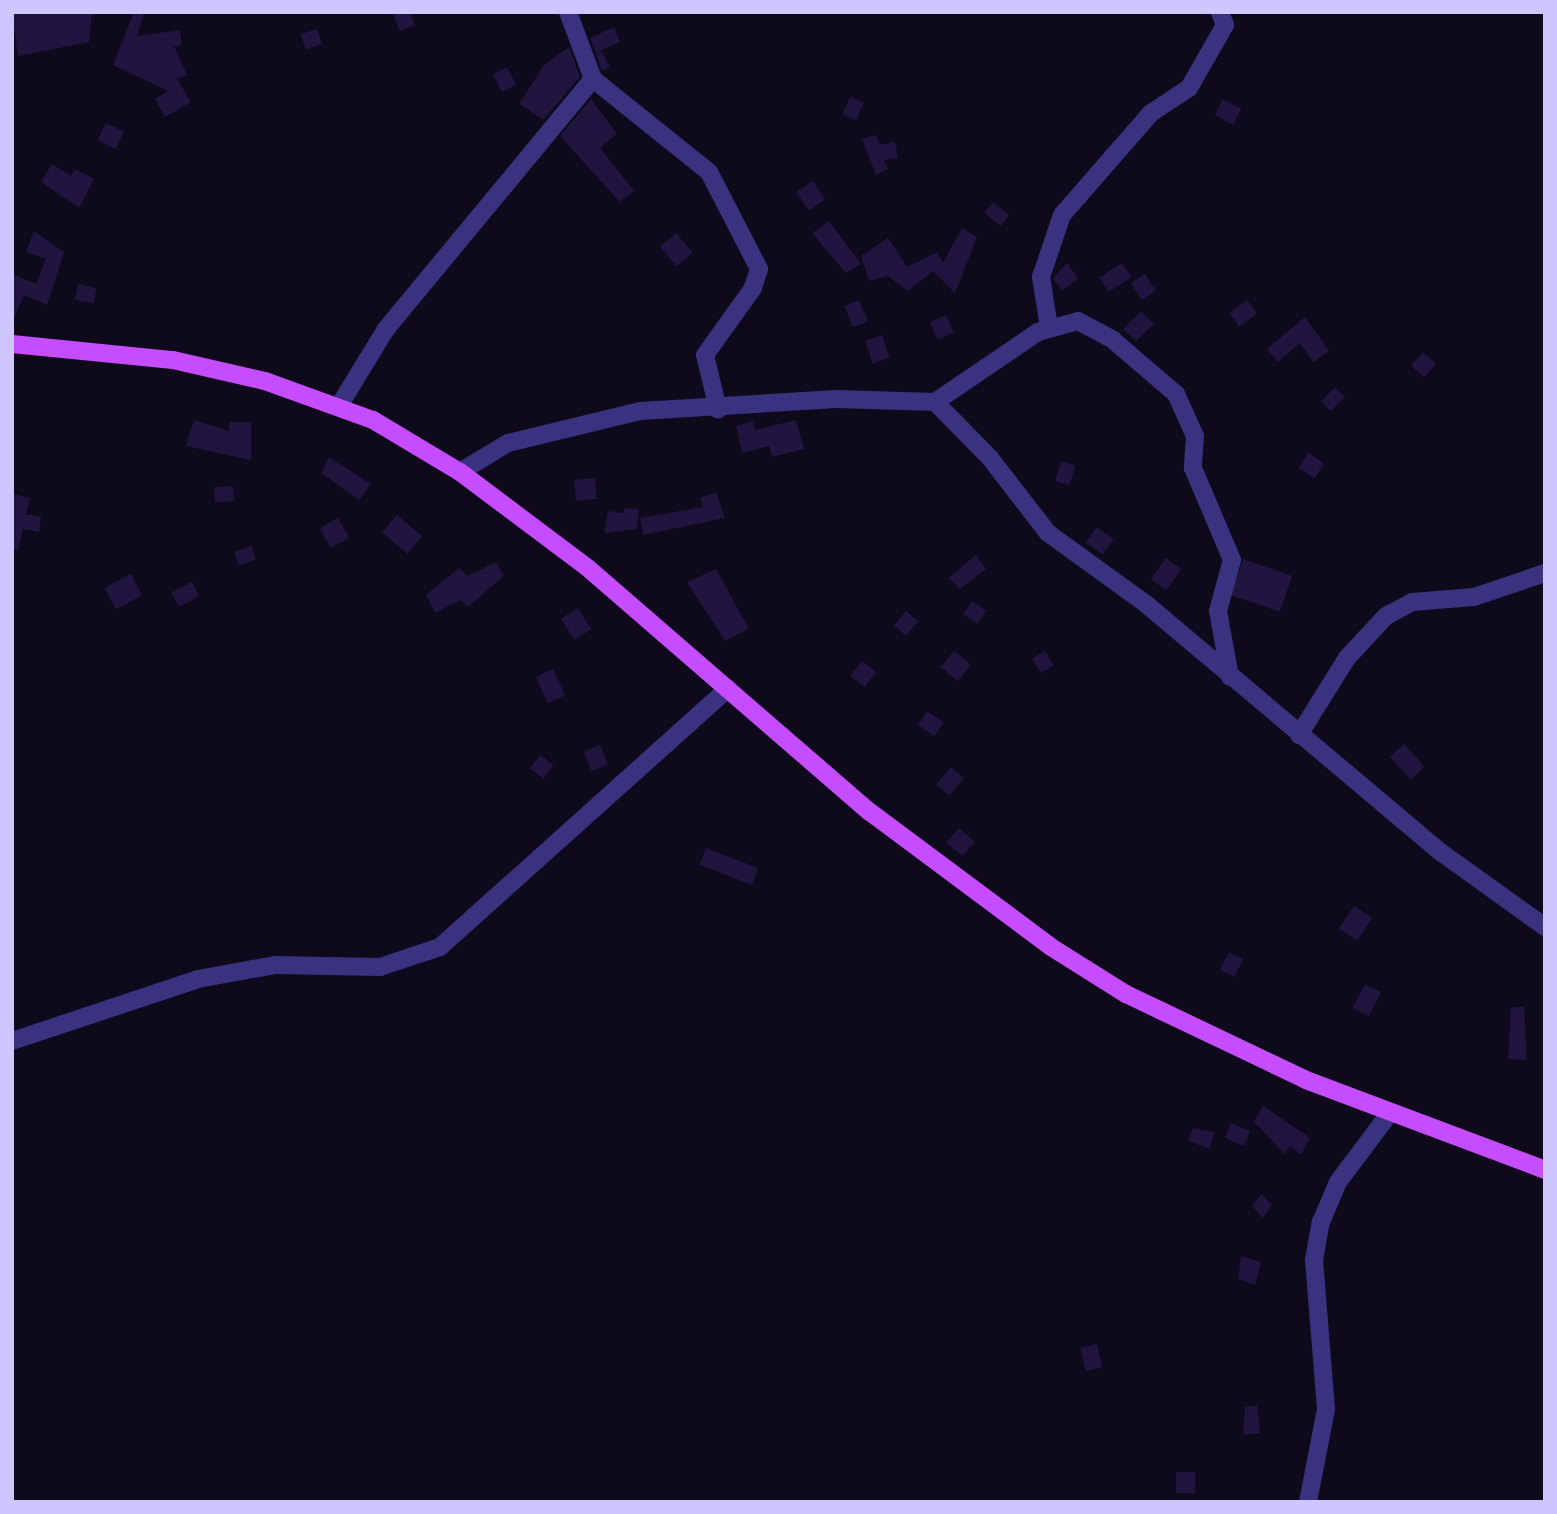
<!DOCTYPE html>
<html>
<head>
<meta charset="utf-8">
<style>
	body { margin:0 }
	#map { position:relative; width:1557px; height:1514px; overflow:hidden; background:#0e0a1c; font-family:"Alegreya Sans",sans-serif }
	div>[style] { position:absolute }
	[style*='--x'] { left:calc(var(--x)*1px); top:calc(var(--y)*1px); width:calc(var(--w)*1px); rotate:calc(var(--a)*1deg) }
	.building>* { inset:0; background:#1f153e; transform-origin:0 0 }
	.minor>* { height:18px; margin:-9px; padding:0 9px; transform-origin:9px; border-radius:9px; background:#39327e }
	.major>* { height:18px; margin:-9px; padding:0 9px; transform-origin:9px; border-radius:9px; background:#c54cff }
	span { translate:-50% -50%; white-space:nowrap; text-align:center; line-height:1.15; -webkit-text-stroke:5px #0e0a1c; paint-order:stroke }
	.frame { position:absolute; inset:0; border:14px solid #cfc5ff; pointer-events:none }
</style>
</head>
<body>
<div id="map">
	<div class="building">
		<i style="clip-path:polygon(12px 12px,92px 12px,89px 42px,18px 56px)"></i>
		<i style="clip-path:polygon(134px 12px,144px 12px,137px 36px,180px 30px,182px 45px,174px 46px,187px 75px,177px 79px,191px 102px,165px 117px,155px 99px,168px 91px,113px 65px)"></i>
		<i style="clip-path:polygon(392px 12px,410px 12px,415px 25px,400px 31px)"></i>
		<i style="clip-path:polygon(614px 27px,620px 42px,601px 50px,610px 67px,602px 71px,590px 38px)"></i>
		<i style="left:317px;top:29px;width:16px;height:17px;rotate:72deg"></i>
		<i style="clip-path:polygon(569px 47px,580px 77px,543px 120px,519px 104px,544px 65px)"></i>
		<i style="left:507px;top:67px;width:20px;height:16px;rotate:63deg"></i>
		<i style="left:850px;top:97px;width:15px;height:19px;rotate:23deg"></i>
		<i style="clip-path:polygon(591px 99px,617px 134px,600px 148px,634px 191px,620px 202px,560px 136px)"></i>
		<i style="left:1223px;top:99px;width:21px;height:18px;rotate:28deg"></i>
		<i style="left:106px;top:123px;width:20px;height:19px;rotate:27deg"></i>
		<i style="clip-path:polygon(876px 135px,879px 145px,895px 142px,898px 158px,884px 160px,888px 169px,876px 175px,862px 139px)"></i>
		<i style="clip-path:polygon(52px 164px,71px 176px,75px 169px,94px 179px,79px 208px,41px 182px)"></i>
		<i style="left:813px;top:181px;width:22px;height:20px;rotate:56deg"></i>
		<i style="left:993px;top:202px;width:21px;height:14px;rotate:39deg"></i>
		<i style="clip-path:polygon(829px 221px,861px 264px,846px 273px,812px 233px)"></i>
		<i style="clip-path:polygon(962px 228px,977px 237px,955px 293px,933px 271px,908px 291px,888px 276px,869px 281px,861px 256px,888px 238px,907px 267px,937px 252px,943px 263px)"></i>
		<i style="clip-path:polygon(34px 231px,64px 252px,47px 305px,24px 295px,12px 323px,12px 274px,36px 284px,46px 259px,26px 252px)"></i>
		<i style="left:676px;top:233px;width:26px;height:21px;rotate:50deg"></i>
		<i style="clip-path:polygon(1067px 263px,1078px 278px,1062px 291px,1053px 278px)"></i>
		<i style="left:1122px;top:263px;width:17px;height:27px;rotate:57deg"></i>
		<i style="left:1145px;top:274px;width:20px;height:17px;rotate:57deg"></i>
		<i style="left:78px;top:284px;width:19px;height:16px;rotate:12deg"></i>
		<i style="left:859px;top:300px;width:23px;height:16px;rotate:67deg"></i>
		<i style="left:1247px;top:300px;width:17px;height:22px;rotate:54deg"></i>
		<i style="left:1141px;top:311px;width:18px;height:25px;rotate:45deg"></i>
		<i style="left:946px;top:315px;width:19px;height:18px;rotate:65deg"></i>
		<i style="clip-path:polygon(1305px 317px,1329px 351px,1313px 362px,1300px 343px,1278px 362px,1267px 349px)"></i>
		<i style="left:882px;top:335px;width:24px;height:18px;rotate:71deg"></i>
		<i style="left:1423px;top:352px;width:18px;height:18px;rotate:43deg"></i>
		<i style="left:1335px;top:387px;width:14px;height:20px;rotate:45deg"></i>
		<i style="clip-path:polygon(194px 420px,229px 431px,229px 422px,251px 422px,251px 460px,186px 446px)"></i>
		<i style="clip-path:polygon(796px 420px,804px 449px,772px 457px,769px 446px,742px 453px,736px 426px,753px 421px,755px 430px)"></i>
		<i style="left:1308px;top:453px;width:19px;height:18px;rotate:32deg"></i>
		<i style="clip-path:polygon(329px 457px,371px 484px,359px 500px,321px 473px)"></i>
		<i style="left:1061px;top:461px;width:15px;height:21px;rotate:16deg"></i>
		<i style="left:595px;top:478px;width:21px;height:21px;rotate:85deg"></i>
		<i style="left:233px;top:486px;width:15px;height:19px;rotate:86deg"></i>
		<i style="clip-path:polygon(716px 492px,725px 518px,643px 535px,640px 518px,703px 507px,700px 498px)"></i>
		<i style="clip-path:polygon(12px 494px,30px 498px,26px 514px,41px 517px,39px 532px,23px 529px,18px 550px,12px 550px)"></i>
		<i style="clip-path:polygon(624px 508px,639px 509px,637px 529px,604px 533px,608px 511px,624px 513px)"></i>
		<i style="left:397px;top:515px;width:33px;height:23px;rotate:40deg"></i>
		<i style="left:338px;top:518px;width:23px;height:21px;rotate:61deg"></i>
		<i style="left:1097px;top:527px;width:21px;height:19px;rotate:37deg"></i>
		<i style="left:251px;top:546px;width:14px;height:18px;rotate:69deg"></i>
		<i style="clip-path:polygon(976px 555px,986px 569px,960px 589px,948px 578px)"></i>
		<i style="left:1166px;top:558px;width:19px;height:26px;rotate:36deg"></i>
		<i style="left:1243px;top:559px;width:52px;height:38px;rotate:19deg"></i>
		<i style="clip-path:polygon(496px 562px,504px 576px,468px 607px,460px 600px,435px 613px,426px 595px,459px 568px,468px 576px)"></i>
		<i style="clip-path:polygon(716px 569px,749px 629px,725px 641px,687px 582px)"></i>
		<i style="left:131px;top:574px;width:24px;height:30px;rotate:62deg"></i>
		<i style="left:192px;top:582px;width:16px;height:23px;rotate:63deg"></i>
		<i style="left:972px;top:601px;width:17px;height:16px;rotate:33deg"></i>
		<i style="left:578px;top:608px;width:25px;height:20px;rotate:58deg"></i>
		<i style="left:906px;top:611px;width:16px;height:19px;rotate:40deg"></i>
		<i style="left:954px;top:651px;width:22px;height:21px;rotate:39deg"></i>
		<i style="left:1045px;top:651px;width:17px;height:15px;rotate:59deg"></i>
		<i style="left:862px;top:661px;width:18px;height:19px;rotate:38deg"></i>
		<i style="left:553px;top:669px;width:29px;height:19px;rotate:65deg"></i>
		<i style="left:927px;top:711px;width:20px;height:17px;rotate:33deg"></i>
		<i style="left:1404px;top:744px;width:31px;height:19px;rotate:48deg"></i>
		<i style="left:600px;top:745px;width:21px;height:18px;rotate:67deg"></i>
		<i style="left:540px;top:755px;width:17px;height:17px;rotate:36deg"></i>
		<i style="left:951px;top:767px;width:17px;height:23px;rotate:40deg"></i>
		<i style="left:959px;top:828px;width:21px;height:19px;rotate:41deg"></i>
		<i style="left:706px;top:848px;width:56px;height:18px;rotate:21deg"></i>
		<i style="left:1354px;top:906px;width:22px;height:27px;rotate:34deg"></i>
		<i style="left:1229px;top:952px;width:16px;height:20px;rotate:27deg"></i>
		<i style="left:1365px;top:984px;width:18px;height:27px;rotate:27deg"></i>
		<i style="clip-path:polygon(1511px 1007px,1524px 1007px,1527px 1060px,1508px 1059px)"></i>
		<i style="clip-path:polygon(1263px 1106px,1310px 1138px,1301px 1155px,1290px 1146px,1285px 1154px,1254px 1122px)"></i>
		<i style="left:1231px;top:1123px;width:21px;height:16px;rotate:23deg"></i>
		<i style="clip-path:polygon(1193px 1128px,1214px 1132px,1210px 1149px,1188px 1141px)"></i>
		<i style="clip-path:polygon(1261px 1194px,1272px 1205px,1263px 1218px,1252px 1206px)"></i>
		<i style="clip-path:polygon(1241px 1256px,1261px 1262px,1255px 1285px,1238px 1279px)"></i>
		<i style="left:1097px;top:1344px;width:24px;height:17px;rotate:78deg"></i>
		<i style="clip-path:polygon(1257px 1405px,1260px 1433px,1243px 1435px,1245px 1407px)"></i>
		<i style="left:1176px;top:1472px;width:19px;height:21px"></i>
	</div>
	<div class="minor">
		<i style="--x:568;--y:12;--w:72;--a:69.5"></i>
		<i style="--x:593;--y:79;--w:149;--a:38.7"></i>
		<i style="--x:709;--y:172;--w:109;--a:62.7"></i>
		<i style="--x:759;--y:269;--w:20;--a:108"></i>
		<i style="--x:753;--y:288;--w:82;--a:125.6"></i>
		<i style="--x:705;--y:355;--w:56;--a:76.5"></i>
		<i style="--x:1049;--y:327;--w:51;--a:-99.1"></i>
		<i style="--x:1041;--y:277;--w:65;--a:-71.3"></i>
		<i style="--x:1062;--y:215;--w:135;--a:-48.9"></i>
		<i style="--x:1151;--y:113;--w:45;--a:-33.3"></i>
		<i style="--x:1189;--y:88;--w:73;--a:-60.3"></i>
		<i style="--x:1225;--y:25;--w:14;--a:-111"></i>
		<i style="--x:935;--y:402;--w:125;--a:-34.2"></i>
		<i style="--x:1038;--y:332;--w:41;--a:-15.4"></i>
		<i style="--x:1078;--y:321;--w:40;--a:28"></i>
		<i style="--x:1113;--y:340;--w:83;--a:40.6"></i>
		<i style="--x:1176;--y:394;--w:46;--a:65.7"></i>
		<i style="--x:1195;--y:436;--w:32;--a:94"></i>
		<i style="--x:1193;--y:468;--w:100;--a:67"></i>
		<i style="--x:1232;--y:560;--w:53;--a:105.4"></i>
		<i style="--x:1218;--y:611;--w:67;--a:79.7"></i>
		<i style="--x:339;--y:406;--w:90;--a:-58.6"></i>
		<i style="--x:386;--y:329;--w:325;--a:-50.4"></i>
		<i style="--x:460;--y:472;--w:56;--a:-31.1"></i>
		<i style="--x:508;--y:443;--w:136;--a:-13.6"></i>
		<i style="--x:640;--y:411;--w:196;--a:-3.5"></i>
		<i style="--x:836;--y:399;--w:99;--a:1.7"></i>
		<i style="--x:935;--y:402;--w:78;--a:45.5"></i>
		<i style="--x:990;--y:458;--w:95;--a:52.3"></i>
		<i style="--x:1048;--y:533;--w:121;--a:35.9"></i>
		<i style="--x:1146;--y:604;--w:387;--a:40.1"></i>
		<i style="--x:1442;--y:853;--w:127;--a:35.7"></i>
		<i style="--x:1299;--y:735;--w:91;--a:-58.1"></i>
		<i style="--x:1347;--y:658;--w:57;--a:-47.1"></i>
		<i style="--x:1386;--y:616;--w:30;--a:-28"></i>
		<i style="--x:1412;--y:602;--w:62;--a:-4.6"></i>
		<i style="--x:1474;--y:597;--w:75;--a:-18.7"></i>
		<i style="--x:12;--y:1041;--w:196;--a:-18.4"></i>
		<i style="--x:198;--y:979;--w:78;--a:-10.3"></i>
		<i style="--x:275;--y:965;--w:105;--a:1.1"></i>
		<i style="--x:380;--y:967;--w:63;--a:-18.4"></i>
		<i style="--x:440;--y:947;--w:387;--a:-41.9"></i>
		<i style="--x:1308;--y:1502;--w:95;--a:-79"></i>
		<i style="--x:1326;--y:1409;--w:149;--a:-94.6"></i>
		<i style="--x:1314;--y:1260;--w:39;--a:-80"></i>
		<i style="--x:1321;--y:1222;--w:43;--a:-67"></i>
		<i style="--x:1338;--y:1182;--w:85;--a:-53.1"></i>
	</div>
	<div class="major">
		<i style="--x:12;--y:344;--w:162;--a:5.7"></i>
		<i style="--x:173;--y:360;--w:94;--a:12.9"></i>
		<i style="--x:265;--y:381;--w:115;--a:19.9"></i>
		<i style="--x:373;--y:420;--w:101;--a:30.9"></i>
		<i style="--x:460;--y:472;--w:161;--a:36.9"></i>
		<i style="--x:589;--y:569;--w:371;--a:40.9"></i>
		<i style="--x:870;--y:812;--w:226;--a:36.7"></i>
		<i style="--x:1051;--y:947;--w:89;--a:32.1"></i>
		<i style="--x:1126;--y:994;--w:199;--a:25.5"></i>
		<i style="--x:1306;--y:1080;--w:255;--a:20.6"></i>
	</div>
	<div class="frame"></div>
</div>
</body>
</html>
